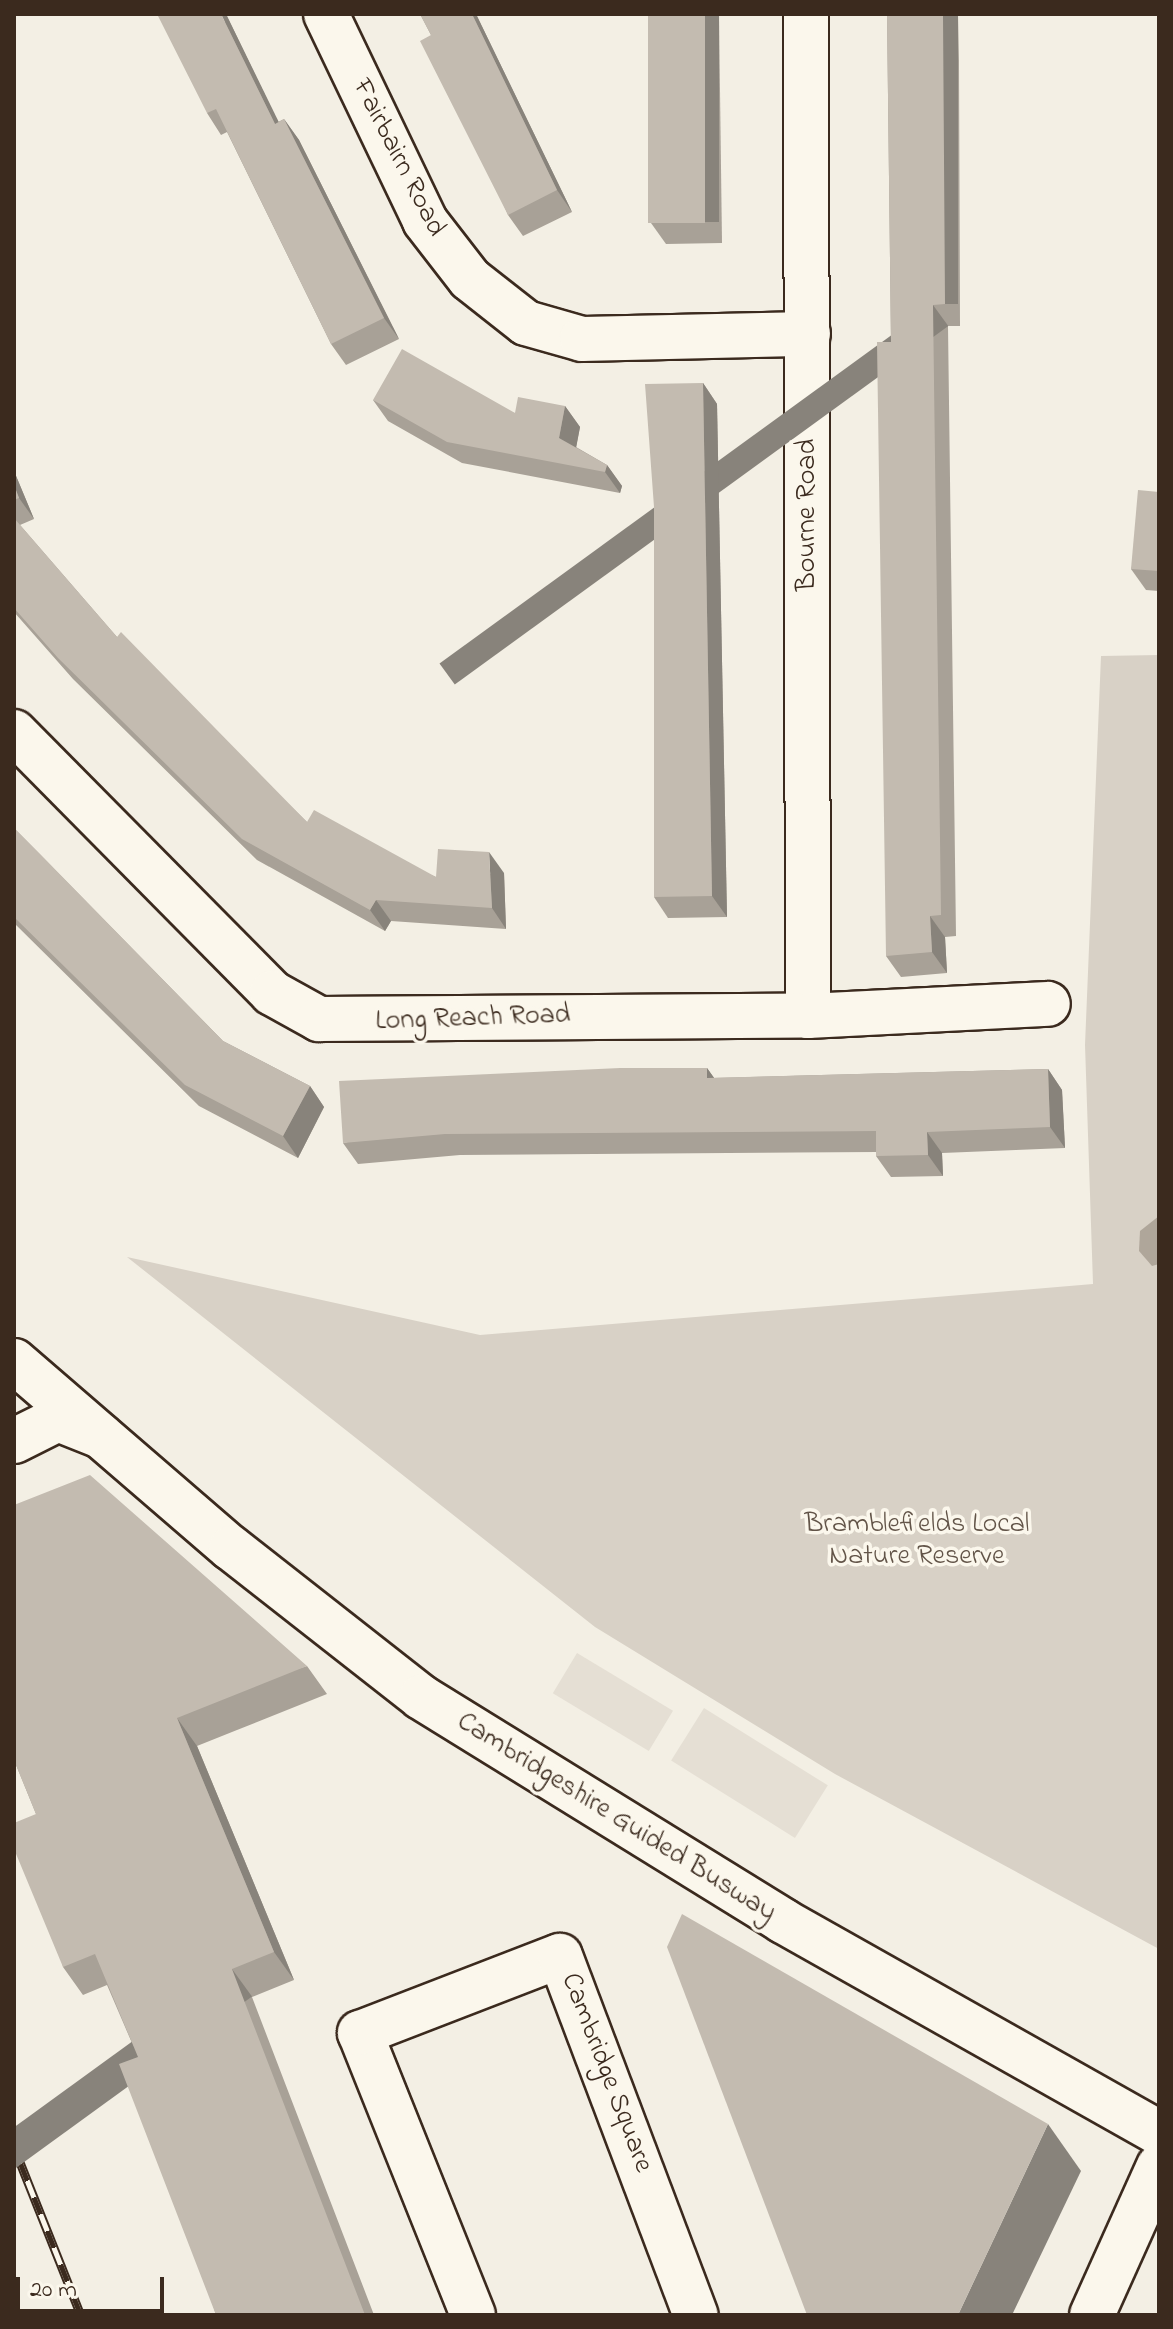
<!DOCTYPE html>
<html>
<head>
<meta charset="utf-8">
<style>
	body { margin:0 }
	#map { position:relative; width:1173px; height:2329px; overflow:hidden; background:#f3efe4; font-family:"Indie Flower",sans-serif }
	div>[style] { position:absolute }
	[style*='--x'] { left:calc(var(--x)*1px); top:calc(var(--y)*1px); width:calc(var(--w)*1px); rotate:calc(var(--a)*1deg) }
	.built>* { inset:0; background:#e5dfd4; transform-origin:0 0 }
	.green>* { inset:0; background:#d8d1c6 }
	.water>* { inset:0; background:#afa69a }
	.roads { filter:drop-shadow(2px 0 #3b2a1e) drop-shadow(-2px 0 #3b2a1e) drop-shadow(0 2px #3b2a1e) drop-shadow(0 -2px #3b2a1e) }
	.minor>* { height:44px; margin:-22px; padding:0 22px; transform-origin:22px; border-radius:22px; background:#fbf7ec }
	.rail>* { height:9px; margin-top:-4.5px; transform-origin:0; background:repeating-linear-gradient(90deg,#fbf7ec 0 18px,#3b2a1e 0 36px); box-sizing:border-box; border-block:2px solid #3b2a1e }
	.wall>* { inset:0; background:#a8a197 }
	.shaded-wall>* { inset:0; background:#88837b; transform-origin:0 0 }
	.building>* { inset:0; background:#c3bbb0; transform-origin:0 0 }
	span { translate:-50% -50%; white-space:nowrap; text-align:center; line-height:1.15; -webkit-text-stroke:7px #fbf7ec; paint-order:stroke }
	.street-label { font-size:28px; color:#3b2a1e }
	.park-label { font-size:28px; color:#625448 }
	.frame { position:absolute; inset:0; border:16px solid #3b2a1e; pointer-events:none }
	.scale { position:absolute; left:16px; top:2277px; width:148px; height:36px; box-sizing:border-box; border:4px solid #3b2a1e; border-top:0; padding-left:10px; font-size:24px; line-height:28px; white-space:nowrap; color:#3b2a1e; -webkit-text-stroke:6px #fbf7ec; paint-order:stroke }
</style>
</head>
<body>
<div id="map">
	<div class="built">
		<i style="left:577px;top:1653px;width:112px;height:47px;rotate:31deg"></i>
		<i style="left:704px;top:1708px;width:146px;height:62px;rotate:32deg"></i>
	</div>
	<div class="green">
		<i style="clip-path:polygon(1159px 655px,1159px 1949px,835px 1774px,595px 1627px,127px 1257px,480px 1335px,1093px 1284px,1085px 1045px,1101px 656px)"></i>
	</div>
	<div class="water">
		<i style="clip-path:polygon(1159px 1216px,1159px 1264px,1152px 1266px,1139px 1251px,1140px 1231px)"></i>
	</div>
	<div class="roads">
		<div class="minor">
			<i style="--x:326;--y:14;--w:229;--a:64.4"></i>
			<i style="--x:425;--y:221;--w:73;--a:52.2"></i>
			<i style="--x:470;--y:279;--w:71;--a:38.2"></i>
			<i style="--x:526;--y:323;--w:58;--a:15.9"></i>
			<i style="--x:582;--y:339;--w:226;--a:-1.3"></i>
			<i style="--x:806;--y:14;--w:1002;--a:89.89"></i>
			<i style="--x:14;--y:732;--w:367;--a:45.3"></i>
			<i style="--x:272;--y:993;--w:54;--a:29"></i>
			<i style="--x:319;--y:1019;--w:489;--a:-0.4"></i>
			<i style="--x:808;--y:1016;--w:240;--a:-2.9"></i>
			<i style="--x:14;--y:1361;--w:286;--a:40.8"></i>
			<i style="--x:231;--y:1548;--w:241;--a:38.1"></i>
			<i style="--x:421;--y:1697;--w:426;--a:31.7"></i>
			<i style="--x:783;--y:1921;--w:432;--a:29.4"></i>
			<i style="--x:14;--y:1441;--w:49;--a:-26.6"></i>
			<i style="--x:58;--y:1419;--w:46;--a:21.6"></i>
			<i style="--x:473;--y:2315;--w:304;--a:-111.8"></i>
			<i style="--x:360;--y:2033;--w:214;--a:-21.1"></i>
			<i style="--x:560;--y:1956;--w:384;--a:69.3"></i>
			<i style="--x:1092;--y:2315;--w:163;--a:-65.8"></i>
		</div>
	</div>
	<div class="rail">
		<i style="--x:14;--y:2147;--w:181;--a:68.3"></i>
	</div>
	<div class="wall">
		<i style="clip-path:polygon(226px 14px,278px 122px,284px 119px,299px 140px,399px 339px,346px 365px,331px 344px,227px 132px,221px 135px,207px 113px)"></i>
		<i style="clip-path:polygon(420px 14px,476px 14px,572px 212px,523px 236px,508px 215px,431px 35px)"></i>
		<i style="clip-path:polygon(648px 14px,719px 14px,722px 243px,666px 244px,651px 223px)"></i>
		<i style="clip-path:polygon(887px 14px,958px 14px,959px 61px,960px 326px,948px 326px,956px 936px,945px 937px,947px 973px,901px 977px,886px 956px,891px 342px)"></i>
		<i style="clip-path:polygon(703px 383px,717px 404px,727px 917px,668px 918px,654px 897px)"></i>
		<i style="clip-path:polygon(373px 400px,515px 413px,565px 406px,580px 427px,576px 447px,607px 465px,622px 486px,620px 493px,462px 463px,388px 421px)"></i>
		<i style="clip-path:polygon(14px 471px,34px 519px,20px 525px,117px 637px,307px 822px,436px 877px,504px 873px,506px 929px,391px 921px,385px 931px,257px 860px,73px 679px,14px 612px)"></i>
		<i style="clip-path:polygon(1159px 492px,1159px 591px,1146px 590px,1131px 569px)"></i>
		<i style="clip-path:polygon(14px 828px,223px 1041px,310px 1086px,324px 1107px,298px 1158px,199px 1106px,14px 923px)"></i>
		<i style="clip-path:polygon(707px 1068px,714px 1078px,1048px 1069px,1062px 1090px,1065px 1148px,942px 1153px,943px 1176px,891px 1177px,876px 1156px,876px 1152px,460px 1155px,358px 1164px,343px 1143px)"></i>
		<i style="clip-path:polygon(307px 1666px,327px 1694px,197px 1746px,294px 1980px,252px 1997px,374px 2315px,216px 2315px,138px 2057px,107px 1985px,83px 1995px,63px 1967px,36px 1814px,14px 1760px)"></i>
	</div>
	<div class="shaded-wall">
		<i style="clip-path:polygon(221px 14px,226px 14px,290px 145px,275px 124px)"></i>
		<i style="clip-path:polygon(472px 14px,476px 14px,572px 212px,557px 190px)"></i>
		<i style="left:705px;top:14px;width:14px;height:208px"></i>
		<i style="left:943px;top:14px;width:15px;height:290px"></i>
		<i style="clip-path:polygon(284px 119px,299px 140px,399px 339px,384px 318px)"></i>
		<i style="left:933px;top:305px;width:26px;height:610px;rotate:54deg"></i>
		<i style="clip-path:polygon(703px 383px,717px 404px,727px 917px,712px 896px)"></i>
		<i style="clip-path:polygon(565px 406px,580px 427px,574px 459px,559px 438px)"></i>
		<i style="clip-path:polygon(607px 465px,622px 486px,620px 493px,605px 472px)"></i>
		<i style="clip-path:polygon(14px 471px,34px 519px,19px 498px,14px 485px)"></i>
		<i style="clip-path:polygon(489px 852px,504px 873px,506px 929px,492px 908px)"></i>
		<i style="clip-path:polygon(376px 900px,391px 921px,385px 931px,370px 910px)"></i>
		<i style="clip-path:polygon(930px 916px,945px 937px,947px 973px,932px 952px)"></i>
		<i style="clip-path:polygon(707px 1068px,722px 1089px,707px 1078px)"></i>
		<i style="clip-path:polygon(1048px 1069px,1062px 1090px,1065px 1148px,1050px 1127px)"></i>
		<i style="clip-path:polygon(310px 1086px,324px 1107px,298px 1158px,283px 1136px)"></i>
		<i style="clip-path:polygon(927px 1132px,942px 1153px,943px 1176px,928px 1155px)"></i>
		<i style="clip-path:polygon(177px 1718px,197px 1746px,294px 1980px,274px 1952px)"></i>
		<i style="left:232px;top:1969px;width:34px;height:371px;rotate:54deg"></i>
		<i style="clip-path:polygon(1048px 2124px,1081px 2171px,1012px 2315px,958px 2315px)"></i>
	</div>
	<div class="building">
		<i style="clip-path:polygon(157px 14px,221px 14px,275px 124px,284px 119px,384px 318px,331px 344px,216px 109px,207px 113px)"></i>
		<i style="clip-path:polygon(420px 14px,472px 14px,557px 190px,508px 215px,420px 41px,431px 35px)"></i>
		<i style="left:648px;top:14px;width:57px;height:209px"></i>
		<i style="clip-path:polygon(887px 14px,943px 14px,945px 304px,933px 305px,941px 915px,930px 916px,932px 952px,886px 956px,877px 342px,891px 342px)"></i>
		<i style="clip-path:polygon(402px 349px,515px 413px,518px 397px,565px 406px,559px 438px,607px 465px,605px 472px,447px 442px,373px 400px)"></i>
		<i style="clip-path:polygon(703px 383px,712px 896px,654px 897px,654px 507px,645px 384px)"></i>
		<i style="clip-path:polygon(14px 485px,19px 498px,14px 500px)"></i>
		<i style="clip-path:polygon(1138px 490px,1159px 492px,1159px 571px,1131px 569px)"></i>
		<i style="clip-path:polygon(14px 518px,117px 637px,121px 632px,307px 822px,314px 810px,436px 877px,438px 849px,489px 852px,492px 908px,376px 900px,370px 910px,242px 839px,58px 658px,14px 608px)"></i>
		<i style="clip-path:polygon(14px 828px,41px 855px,223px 1041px,310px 1086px,283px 1136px,185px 1085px,14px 917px)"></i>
		<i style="clip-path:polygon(620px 1068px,707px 1068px,707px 1078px,1048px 1069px,1050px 1127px,927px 1132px,928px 1155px,876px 1156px,876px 1131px,445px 1134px,343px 1143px,339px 1081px)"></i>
		<i style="clip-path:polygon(90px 1475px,307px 1666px,177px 1718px,274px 1952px,232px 1969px,365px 2315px,216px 2315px,119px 2064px,138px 2057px,95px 1954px,63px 1967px,14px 1849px,14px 1823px,36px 1814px,14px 1760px,14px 1505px)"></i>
		<i style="clip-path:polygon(682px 1914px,1048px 2124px,958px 2315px,807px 2315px,667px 1947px)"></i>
	</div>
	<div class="street-label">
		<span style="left:398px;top:158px;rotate:63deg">Fairbairn Road</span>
		<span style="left:808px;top:515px;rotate:-90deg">Bourne Road</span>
		<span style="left:473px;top:1019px;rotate:-2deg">Long Reach Road</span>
		<span style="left:616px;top:1818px;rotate:32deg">Cambridgeshire Guided Busway</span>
		<span style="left:606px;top:2073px;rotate:69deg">Cambridge Square</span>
	</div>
	<div class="park-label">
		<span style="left:917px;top:1541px">Bramblefields Local<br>Nature Reserve</span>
	</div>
	<div class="frame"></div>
	<div class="scale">20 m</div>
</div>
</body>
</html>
